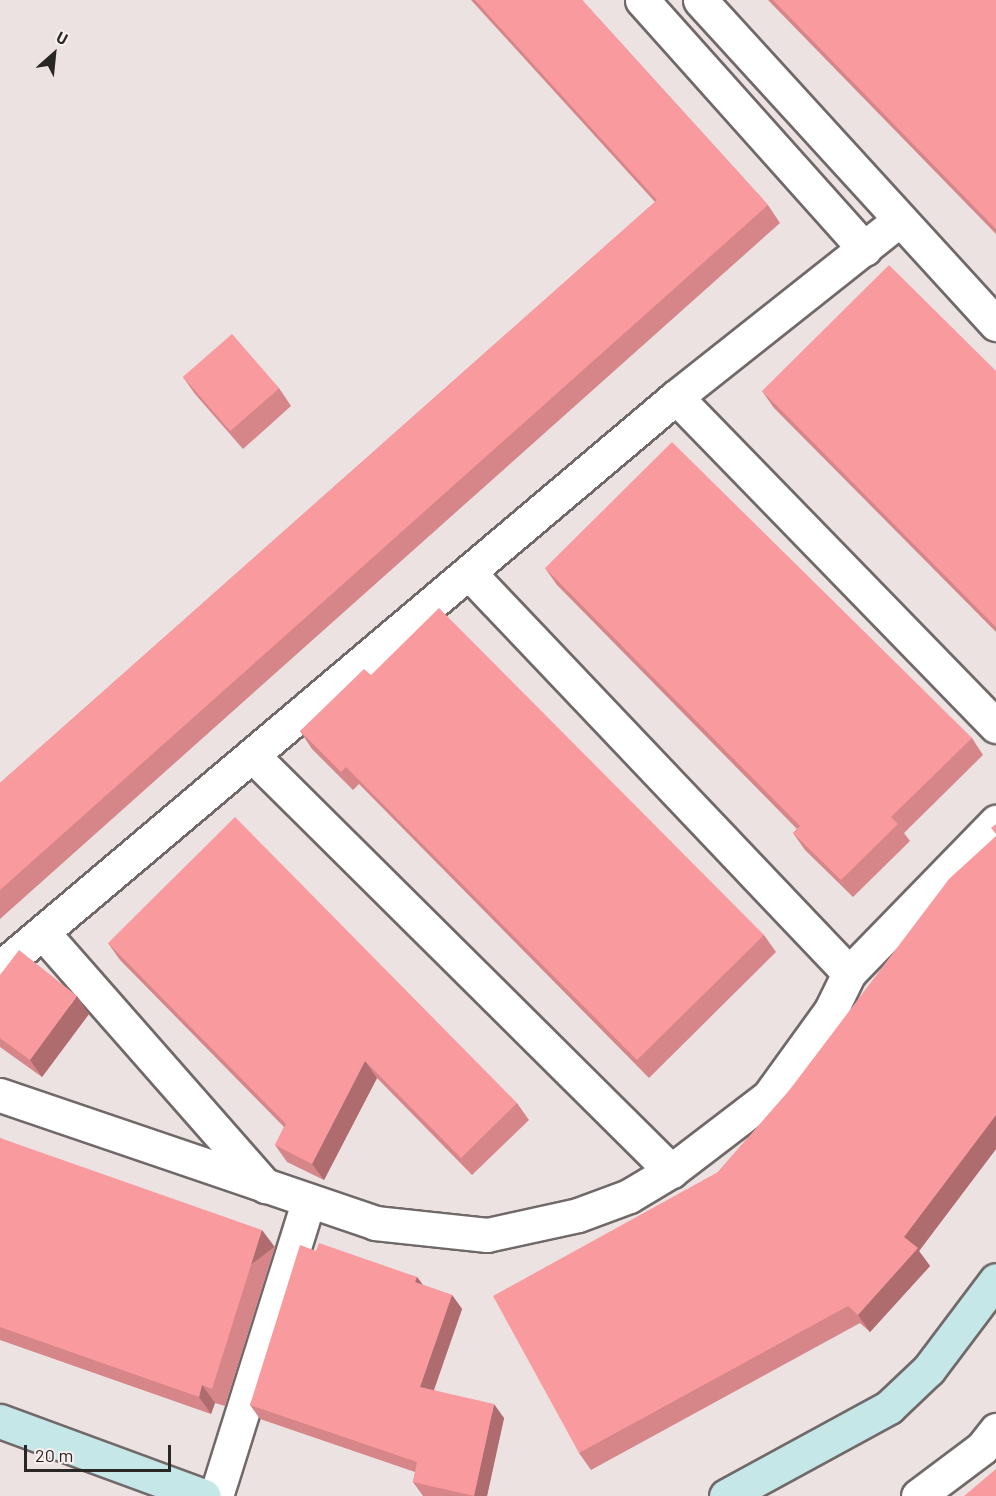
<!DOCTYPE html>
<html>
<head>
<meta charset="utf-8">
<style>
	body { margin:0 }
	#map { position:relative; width:996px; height:1496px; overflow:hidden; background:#ece2e2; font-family:Barlow,sans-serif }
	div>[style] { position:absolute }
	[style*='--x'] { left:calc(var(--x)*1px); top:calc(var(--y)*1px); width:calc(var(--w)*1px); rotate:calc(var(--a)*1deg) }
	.roads { filter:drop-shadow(2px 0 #716969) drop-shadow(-2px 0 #716969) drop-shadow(0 2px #716969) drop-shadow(0 -2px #716969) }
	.street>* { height:33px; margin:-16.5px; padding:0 16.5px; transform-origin:16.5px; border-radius:16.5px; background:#fff }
	.secondary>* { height:33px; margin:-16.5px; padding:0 16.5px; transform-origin:16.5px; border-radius:16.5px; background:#c5e7e8 }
	.wall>* { inset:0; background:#d68588 }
	.shaded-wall>* { inset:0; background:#ae6c6f; transform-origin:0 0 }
	.building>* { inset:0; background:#f99b9e; transform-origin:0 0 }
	span { translate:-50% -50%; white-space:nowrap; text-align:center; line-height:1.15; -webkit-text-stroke:6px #f9efef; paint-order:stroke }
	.north { position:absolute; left:24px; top:24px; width:60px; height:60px; -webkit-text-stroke:4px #f9efef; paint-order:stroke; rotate:27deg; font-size:16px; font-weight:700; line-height:24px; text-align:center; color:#292626 }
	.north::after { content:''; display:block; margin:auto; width:21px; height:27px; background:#292626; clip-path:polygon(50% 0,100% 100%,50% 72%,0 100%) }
	.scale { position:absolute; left:24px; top:1445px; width:147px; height:27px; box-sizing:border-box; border:3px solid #292626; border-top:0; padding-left:8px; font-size:18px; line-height:21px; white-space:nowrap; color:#292626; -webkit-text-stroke:4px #f9efef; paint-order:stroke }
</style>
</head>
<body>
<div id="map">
	<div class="roads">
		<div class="street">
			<i style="--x:642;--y:0;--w:334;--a:48.2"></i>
			<i style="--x:700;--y:0;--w:439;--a:47.6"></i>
			<i style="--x:676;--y:397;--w:459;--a:45.8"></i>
			<i style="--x:469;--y:573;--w:552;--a:46.47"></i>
			<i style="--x:254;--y:757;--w:588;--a:44.79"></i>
			<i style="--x:43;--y:933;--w:337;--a:48.7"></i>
			<i style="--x:0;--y:968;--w:885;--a:-40.19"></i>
			<i style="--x:676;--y:397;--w:282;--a:-38.4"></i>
			<i style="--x:0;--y:1095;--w:396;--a:18.8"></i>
			<i style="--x:375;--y:1223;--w:113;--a:6.1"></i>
			<i style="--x:487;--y:1235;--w:93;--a:-12.4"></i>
			<i style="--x:578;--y:1215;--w:54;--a:-20.4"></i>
			<i style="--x:629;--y:1196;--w:49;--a:-30.8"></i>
			<i style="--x:671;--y:1171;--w:123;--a:-37.4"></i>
			<i style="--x:769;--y:1096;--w:106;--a:-54.2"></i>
			<i style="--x:831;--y:1010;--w:41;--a:-64.1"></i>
			<i style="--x:849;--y:973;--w:211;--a:-45.8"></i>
			<i style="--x:216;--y:1496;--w:307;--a:-72.6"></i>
			<i style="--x:918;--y:1496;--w:80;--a:-36.9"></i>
			<i style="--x:982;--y:1448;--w:23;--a:-52"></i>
		</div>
		<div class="secondary">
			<i style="--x:0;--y:1421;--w:217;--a:20.2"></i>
			<i style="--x:726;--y:1496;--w:186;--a:-28.6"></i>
			<i style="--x:889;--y:1407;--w:55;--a:-43.5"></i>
			<i style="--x:929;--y:1369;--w:111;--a:-53"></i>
		</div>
	</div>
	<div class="wall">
		<i style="clip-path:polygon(471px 0,582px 0,768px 205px,780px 223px,0 919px,0 783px,655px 202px)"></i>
		<i style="clip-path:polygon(768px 0,996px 0,996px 234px)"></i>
		<i style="clip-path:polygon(996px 371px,996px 632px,774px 408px,762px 391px)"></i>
		<i style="clip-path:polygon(183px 377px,279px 388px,291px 406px,243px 449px,195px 394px)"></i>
		<i style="clip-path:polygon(545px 568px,972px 738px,983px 755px,904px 833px,910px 841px,853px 897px,805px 850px,793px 833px,797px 829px,557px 585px)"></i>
		<i style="clip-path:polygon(371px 675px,764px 935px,776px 952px,649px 1078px,359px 784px,353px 790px,312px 749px,300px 731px)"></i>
		<i style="clip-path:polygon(996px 836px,996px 1149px,919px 1251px,930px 1266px,870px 1332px,860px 1323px,591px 1470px,579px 1453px,718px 1172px,788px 1092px)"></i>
		<i style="clip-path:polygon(108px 943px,517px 1103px,529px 1120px,472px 1175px,377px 1078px,324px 1180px,287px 1162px,275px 1145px,284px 1127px,120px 960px)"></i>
		<i style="clip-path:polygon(0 975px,89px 1014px,42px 1077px,0 1047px)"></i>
		<i style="clip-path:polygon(0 1138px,275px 1247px,225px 1406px,215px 1403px,211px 1414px,0 1340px)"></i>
		<i style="clip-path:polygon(316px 1251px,417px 1277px,423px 1285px,452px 1295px,462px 1309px,434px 1390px,504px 1418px,487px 1496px,423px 1496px,413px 1482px,415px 1472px,260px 1419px,250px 1405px)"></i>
	</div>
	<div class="shaded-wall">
		<i style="clip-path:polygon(77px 996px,89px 1014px,42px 1077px,30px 1060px)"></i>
		<i style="clip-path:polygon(365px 1061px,377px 1078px,324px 1180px,312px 1164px)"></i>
		<i style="clip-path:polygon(996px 1115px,996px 1149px,919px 1251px,930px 1266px,870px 1332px,858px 1315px,904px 1237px)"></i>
		<i style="left:262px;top:1230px;width:21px;height:167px;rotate:53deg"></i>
		<i style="clip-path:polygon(417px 1277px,427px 1291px,415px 1282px)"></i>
		<i style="clip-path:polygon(452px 1295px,462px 1309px,430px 1401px,420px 1387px)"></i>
		<i style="clip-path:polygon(202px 1385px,215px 1403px,211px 1414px,199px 1397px)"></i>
		<i style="clip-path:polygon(494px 1404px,504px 1418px,487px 1496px,474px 1496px)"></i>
	</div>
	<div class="building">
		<i style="clip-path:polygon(475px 0,582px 0,768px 205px,0 890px,0 783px,657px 200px)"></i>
		<i style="clip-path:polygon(773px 0,996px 0,996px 229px)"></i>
		<i style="clip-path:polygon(889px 265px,996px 371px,996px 627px,762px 391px)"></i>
		<i style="left:232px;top:334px;width:72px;height:65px;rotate:49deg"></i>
		<i style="clip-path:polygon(672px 442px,972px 738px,891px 817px,898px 824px,841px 880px,793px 833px,800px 826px,545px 568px)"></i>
		<i style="clip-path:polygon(439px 608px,764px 935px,637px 1060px,346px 767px,341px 772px,300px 731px,364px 669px,371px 675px)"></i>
		<i style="clip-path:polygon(235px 817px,517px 1103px,461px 1158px,365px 1061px,312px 1164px,275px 1145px,286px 1124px,108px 943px)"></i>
		<i style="clip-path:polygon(996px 824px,996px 834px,991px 828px)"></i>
		<i style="clip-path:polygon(996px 836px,996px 1115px,904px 1237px,918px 1248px,858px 1315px,848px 1306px,579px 1453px,493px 1296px,718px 1172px,788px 1092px,949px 879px)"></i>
		<i style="clip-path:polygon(19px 950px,77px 996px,30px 1060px,0 1038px,0 975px)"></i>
		<i style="clip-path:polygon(0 1138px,262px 1230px,212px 1389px,202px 1385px,199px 1397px,0 1327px)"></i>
		<i style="clip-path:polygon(319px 1243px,417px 1277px,415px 1282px,452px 1295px,420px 1387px,494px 1404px,474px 1496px,413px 1482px,417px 1462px,250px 1405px,300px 1245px,316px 1251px)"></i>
		<i style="clip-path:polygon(996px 1469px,996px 1496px,964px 1496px)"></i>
	</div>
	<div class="north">U</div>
	<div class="scale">20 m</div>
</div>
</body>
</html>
